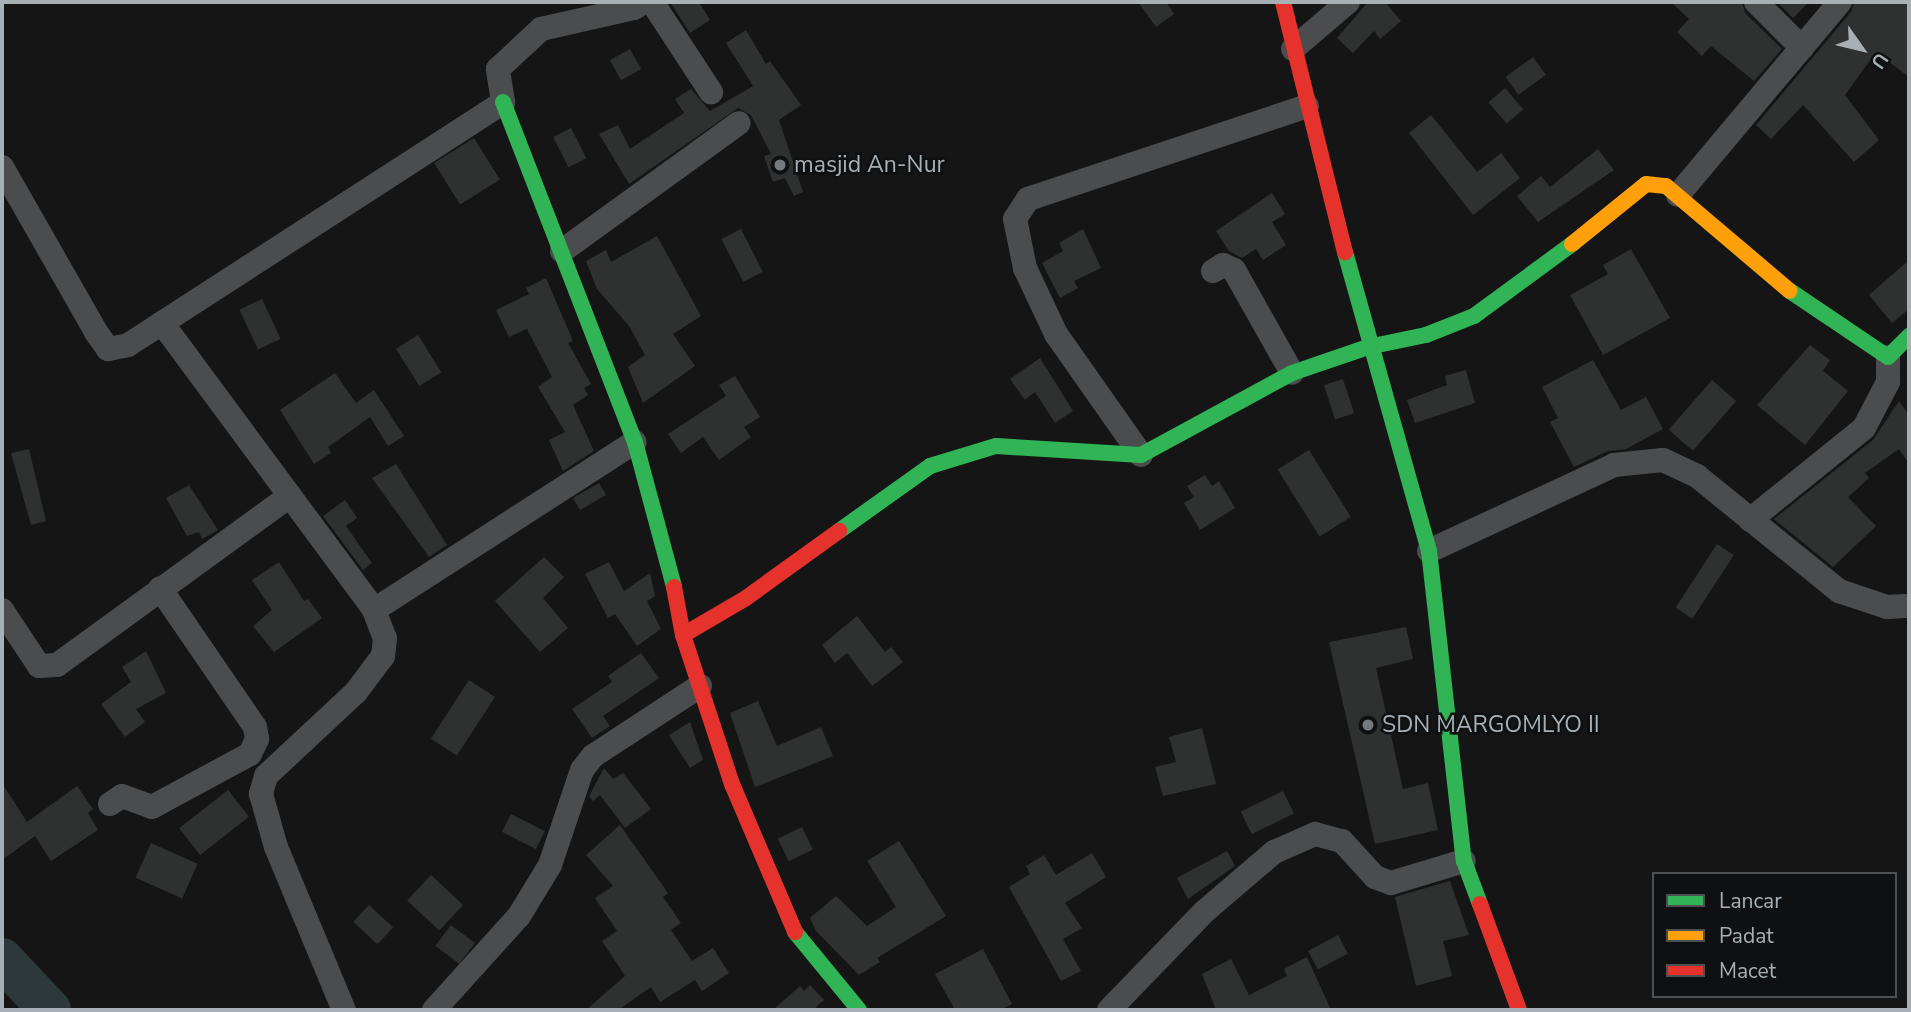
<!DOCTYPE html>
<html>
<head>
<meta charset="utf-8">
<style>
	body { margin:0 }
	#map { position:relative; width:1911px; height:1012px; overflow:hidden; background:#151515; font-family:"Nunito Sans",sans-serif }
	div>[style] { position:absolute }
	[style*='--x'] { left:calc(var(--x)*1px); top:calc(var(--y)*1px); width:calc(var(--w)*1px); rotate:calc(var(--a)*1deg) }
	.river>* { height:42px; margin:-21px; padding:0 21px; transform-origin:21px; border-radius:21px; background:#2c383a }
	.building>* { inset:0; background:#2f3030; transform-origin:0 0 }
	.street>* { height:24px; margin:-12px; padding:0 12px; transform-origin:12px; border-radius:12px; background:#4a4c4e }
	.fast>* { height:16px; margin:-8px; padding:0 8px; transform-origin:8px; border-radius:8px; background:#30b455 }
	.slow>* { height:16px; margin:-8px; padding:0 8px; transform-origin:8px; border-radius:8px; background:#ff9f0a }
	.jam>* { height:16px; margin:-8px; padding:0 8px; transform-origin:8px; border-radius:8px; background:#e5322d }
	.dots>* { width:19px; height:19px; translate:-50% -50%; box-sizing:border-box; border:4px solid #0f1011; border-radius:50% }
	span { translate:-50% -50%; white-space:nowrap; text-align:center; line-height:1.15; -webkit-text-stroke:5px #0f1011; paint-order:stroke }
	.poi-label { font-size:23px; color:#a7b0b5 }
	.left { translate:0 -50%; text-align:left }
	.frame { position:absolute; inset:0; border:4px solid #a7b0b5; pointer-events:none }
	.legend { position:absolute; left:1652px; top:872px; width:245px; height:126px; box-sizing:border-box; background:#0f1011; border:2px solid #4c5053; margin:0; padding:9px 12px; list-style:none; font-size:21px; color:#a7b0b5 }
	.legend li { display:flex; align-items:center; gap:14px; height:35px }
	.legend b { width:35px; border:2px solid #4c5053 }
	.north { position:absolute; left:1827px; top:14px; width:70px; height:70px; -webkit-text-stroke:5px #0f1011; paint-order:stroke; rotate:124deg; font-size:19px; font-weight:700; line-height:28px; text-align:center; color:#a7b0b5 }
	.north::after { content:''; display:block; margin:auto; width:24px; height:32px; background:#a7b0b5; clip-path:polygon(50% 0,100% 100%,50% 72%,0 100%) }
</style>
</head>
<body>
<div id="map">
	<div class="river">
		<i style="--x:2;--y:959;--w:70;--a:46.7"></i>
	</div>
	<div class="building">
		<i style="clip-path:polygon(670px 2px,699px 2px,710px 20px,690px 33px)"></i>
		<i style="clip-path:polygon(1138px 2px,1166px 2px,1174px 14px,1156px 27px)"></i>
		<i style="clip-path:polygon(1368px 2px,1385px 2px,1401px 21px,1380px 39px,1374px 31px,1353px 53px,1337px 38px)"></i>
		<i style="clip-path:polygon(1671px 2px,1742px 2px,1745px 13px,1782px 49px,1754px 81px,1711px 46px,1702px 56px,1677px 32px,1689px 19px)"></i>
		<i style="clip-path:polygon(1777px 2px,1809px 2px,1793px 18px)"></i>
		<i style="clip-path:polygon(1854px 2px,1909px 2px,1909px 77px,1876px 52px,1845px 95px,1879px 140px,1854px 162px,1803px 105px,1771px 139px,1756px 125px,1851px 12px)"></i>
		<i style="clip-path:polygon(746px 30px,766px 64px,770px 61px,801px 105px,779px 120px,803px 192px,794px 196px,785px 178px,773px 182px,764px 156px,771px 154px,751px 115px,738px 108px,629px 184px,599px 134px,618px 125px,630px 149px,684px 113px,675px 99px,691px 89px,710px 111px,753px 86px,726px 43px)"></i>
		<i style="left:630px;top:49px;width:23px;height:23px;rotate:61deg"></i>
		<i style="left:1533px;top:57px;width:22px;height:34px;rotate:54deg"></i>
		<i style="left:1505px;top:88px;width:28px;height:22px;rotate:49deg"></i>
		<i style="clip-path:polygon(1431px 115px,1477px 172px,1501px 153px,1520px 178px,1473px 215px,1409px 133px)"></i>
		<i style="left:571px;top:128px;width:34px;height:20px;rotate:63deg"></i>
		<i style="left:474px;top:138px;width:49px;height:47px;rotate:58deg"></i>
		<i style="clip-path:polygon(1598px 149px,1614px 170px,1538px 222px,1517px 196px,1541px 176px,1550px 187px)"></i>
		<i style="clip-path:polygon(1272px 193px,1285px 214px,1272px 222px,1286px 245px,1263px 260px,1256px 249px,1242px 258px,1229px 251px,1216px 231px)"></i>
		<i style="left:741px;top:229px;width:48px;height:22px;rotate:63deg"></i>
		<i style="clip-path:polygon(1083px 229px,1101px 268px,1074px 281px,1078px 288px,1060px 298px,1042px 263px,1063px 251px,1059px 243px)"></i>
		<i style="clip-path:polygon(657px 236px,701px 316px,673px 334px,695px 366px,643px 403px,628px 367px,645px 355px,629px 326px,597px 289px,586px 261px,606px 250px,611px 262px)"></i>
		<i style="clip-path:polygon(1631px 249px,1670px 318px,1603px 355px,1570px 295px,1608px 274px,1603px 265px)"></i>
		<i style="clip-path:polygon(1909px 260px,1909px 309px,1892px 323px,1869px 295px)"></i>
		<i style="clip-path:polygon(546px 278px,573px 341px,568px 343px,591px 384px,584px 388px,588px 395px,573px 405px,594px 451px,563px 471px,549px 440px,565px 432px,538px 387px,552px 377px,527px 329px,509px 337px,496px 310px,529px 294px,526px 288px)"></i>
		<i style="left:262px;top:299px;width:44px;height:25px;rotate:65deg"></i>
		<i style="left:418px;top:335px;width:44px;height:26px;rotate:58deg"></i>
		<i style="clip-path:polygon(1810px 345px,1830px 360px,1823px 371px,1848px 391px,1805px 445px,1757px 405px)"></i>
		<i style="clip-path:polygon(1040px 358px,1073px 411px,1055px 423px,1035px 392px,1025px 400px,1010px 379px)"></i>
		<i style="clip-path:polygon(1593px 360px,1621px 410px,1646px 397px,1663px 429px,1626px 449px,1608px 451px,1574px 467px,1550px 422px,1558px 418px,1542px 387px)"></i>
		<i style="clip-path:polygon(1466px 370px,1475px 403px,1415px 423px,1407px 400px,1447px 385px,1445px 376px)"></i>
		<i style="clip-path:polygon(335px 373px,356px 403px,374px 390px,404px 436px,388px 446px,370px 417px,328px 447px,331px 453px,314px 464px,280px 410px)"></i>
		<i style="clip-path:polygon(735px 376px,760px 417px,744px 427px,751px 437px,719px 460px,703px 437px,681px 453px,668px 434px,726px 396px,719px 385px)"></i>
		<i style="left:1343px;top:379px;width:36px;height:20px;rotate:72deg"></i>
		<i style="left:1712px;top:380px;width:32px;height:66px;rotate:41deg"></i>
		<i style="clip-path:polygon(1899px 401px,1909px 415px,1909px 464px,1899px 449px,1865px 473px,1869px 478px,1848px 497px,1876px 526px,1833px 567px,1774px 519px,1873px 440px)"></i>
		<i style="clip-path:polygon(29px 449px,46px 521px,31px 525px,11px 453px)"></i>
		<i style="left:1309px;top:450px;width:79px;height:37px;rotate:58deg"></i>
		<i style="clip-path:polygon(396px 464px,447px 545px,429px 557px,372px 478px)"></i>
		<i style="clip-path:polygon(1205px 475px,1212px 486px,1219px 481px,1235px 508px,1200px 530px,1184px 503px,1194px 497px,1187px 486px)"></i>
		<i style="left:599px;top:483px;width:14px;height:30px;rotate:60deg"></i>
		<i style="clip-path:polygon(189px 485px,218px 530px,202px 539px,199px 532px,187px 536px,166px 498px)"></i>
		<i style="clip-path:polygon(345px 500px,357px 518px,346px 526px,372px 563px,363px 570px,323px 516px)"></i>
		<i style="left:1717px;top:544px;width:20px;height:76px;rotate:33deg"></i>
		<i style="clip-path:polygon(544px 557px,564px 577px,543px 598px,568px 628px,540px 652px,495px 601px)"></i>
		<i style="clip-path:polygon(279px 562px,304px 601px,308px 599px,322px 618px,274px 652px,253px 626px,272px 610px,252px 580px)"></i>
		<i style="clip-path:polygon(609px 562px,624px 591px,650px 573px,655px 596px,647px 601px,661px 629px,637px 646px,615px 614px,608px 618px,585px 574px)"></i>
		<i style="clip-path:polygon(857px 616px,885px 652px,891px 647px,903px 662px,872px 686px,847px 653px,835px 663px,822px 645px)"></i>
		<i style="clip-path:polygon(1406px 627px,1413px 659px,1376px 668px,1403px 789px,1428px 783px,1438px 830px,1375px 844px,1329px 642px)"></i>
		<i style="clip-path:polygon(146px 651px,166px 693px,136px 709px,145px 722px,125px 737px,101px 704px,131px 682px,122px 667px)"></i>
		<i style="clip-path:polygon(641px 653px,659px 678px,603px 716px,610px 726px,592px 738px,572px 709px,612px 682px,608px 676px)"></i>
		<i style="left:469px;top:680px;width:31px;height:70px;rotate:33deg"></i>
		<i style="clip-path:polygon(758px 701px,777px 746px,821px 727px,833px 756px,755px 787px,730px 713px)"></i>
		<i style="clip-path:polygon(690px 722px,703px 760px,690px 768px,669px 735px)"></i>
		<i style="clip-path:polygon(1202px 728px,1216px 784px,1163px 796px,1155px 767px,1176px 762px,1169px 737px)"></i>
		<i style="clip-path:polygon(604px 768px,613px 779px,623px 773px,651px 809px,625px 828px,600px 795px,593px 801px,589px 796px)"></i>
		<i style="clip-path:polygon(2px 783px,27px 822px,77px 786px,93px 809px,88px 813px,98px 830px,51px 861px,35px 836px,2px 860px)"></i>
		<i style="left:228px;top:790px;width:34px;height:62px;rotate:52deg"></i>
		<i style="left:1283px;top:791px;width:25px;height:47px;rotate:64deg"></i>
		<i style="left:511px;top:814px;width:38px;height:20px;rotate:27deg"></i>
		<i style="clip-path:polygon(620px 825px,668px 893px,663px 897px,681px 923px,671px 930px,692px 961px,713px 948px,729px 973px,702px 991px,695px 980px,660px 1002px,651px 987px,618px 1010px,586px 1010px,625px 976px,602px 941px,617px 931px,595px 898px,613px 886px,586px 855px)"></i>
		<i style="left:802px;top:827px;width:25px;height:27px;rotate:64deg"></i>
		<i style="clip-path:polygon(899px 841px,946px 916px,877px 958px,880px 962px,859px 975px,816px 931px,810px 918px,836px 896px,867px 926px,896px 907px,867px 861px)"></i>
		<i style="left:151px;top:843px;width:51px;height:38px;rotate:24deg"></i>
		<i style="clip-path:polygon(1227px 851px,1235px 866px,1188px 899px,1177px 878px)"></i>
		<i style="clip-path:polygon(1092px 853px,1106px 877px,1065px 903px,1082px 928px,1063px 939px,1081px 971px,1061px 981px,1009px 887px,1030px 874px,1026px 866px,1044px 855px,1056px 875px)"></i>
		<i style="left:431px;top:875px;width:44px;height:35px;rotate:43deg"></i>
		<i style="clip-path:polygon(1450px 881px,1469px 935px,1443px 941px,1452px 976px,1416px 986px,1395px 897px)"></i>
		<i style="left:369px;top:905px;width:33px;height:23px;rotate:43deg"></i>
		<i style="left:451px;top:925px;width:30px;height:26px;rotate:37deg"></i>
		<i style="left:1338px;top:935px;width:21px;height:34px;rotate:62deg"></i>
		<i style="clip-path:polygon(983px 949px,1012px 1004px,1000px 1010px,955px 1010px,935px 974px)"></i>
		<i style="clip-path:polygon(1307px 957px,1331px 1010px,1216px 1010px,1202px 974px,1231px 959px,1249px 995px,1287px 976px,1284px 969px)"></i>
		<i style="clip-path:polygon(810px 985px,824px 1000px,816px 1007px,819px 1010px,773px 1010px,800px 986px,804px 991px)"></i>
	</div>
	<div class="street">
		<i style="--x:652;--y:2;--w:108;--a:56.8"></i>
		<i style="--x:1756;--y:2;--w:65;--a:45"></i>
		<i style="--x:1293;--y:49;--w:72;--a:-40.5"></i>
		<i style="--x:2;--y:167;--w:190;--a:60.3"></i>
		<i style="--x:96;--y:332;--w:21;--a:55"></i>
		<i style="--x:108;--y:349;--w:20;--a:-11"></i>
		<i style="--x:128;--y:345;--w:447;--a:-32.9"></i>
		<i style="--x:503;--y:102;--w:33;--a:-99"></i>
		<i style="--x:498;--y:69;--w:59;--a:-42.9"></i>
		<i style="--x:541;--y:29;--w:95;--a:-12.7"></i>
		<i style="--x:634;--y:8;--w:12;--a:-31"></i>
		<i style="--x:1678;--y:195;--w:252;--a:-50"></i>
		<i style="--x:562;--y:251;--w:218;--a:-35.9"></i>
		<i style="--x:1213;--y:271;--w:12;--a:-31"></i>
		<i style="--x:1223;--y:265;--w:12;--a:24"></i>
		<i style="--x:1234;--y:270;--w:118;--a:60.6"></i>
		<i style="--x:162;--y:323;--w:357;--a:53.5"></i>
		<i style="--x:374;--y:610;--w:30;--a:69"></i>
		<i style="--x:385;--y:638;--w:18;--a:96"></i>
		<i style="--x:383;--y:656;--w:45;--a:126.9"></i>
		<i style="--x:356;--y:692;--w:123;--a:137"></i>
		<i style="--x:266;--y:776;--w:19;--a:106"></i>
		<i style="--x:261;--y:794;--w:55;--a:74.2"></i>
		<i style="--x:276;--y:847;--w:177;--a:67.4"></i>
		<i style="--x:1141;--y:455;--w:148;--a:-125.1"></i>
		<i style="--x:1056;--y:334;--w:73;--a:-115.2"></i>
		<i style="--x:1025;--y:268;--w:50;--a:-101.5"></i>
		<i style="--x:1015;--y:219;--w:24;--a:-57"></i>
		<i style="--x:1028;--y:199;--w:294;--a:-18.4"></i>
		<i style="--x:1750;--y:520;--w:146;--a:-38.9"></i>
		<i style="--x:1864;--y:428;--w:52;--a:-62.4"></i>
		<i style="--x:1888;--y:382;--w:25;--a:-90"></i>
		<i style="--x:1429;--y:551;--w:204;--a:-24.9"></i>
		<i style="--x:1614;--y:465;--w:49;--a:-5.8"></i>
		<i style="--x:1663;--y:460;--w:38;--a:25"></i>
		<i style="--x:1697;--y:476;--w:183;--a:39"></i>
		<i style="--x:1839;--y:591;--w:51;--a:18.4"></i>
		<i style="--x:1887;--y:607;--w:22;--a:-3"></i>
		<i style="--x:2;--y:610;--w:67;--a:56.5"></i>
		<i style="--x:39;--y:666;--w:18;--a:-3"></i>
		<i style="--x:57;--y:665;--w:288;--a:-36"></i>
		<i style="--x:374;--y:610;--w:310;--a:-32.8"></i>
		<i style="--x:110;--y:804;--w:14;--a:-34"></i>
		<i style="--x:122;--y:796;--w:32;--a:20"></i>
		<i style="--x:152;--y:807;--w:111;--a:-28.4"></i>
		<i style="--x:250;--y:754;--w:17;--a:-65"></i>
		<i style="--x:257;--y:739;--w:12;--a:-99"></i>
		<i style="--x:255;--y:727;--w:168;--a:-124.4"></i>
		<i style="--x:434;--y:1010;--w:127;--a:-47.9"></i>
		<i style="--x:519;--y:916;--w:60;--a:-58.7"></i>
		<i style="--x:550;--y:865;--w:100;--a:-71.4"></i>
		<i style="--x:582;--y:770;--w:18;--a:-52"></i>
		<i style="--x:593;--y:756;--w:128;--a:-33.2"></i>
		<i style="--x:1109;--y:1010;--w:138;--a:-45.9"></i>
		<i style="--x:1205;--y:911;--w:91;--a:-40.5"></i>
		<i style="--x:1274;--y:852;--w:45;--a:-23.7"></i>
		<i style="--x:1315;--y:834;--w:28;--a:15"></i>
		<i style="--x:1342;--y:841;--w:49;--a:47.5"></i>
		<i style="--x:1375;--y:877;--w:17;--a:21"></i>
		<i style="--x:1391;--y:883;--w:76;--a:-16.8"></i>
	</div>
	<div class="fast">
		<i style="--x:503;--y:102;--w:365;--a:68.8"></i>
		<i style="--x:635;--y:442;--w:150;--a:74.9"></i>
		<i style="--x:1345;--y:252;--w:311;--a:74.3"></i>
		<i style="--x:1429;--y:551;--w:312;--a:83.6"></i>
		<i style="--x:1464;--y:861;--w:46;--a:69.6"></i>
		<i style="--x:1790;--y:291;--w:118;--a:34"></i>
		<i style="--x:1888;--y:357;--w:30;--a:-45"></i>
		<i style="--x:839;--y:531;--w:112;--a:-35.5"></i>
		<i style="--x:930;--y:466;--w:69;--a:-16.9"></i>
		<i style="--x:996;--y:446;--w:145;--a:3.6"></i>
		<i style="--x:1141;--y:455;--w:172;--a:-28.5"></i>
		<i style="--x:1292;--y:373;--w:80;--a:-18.9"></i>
		<i style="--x:1368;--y:347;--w:59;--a:-11.7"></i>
		<i style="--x:1426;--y:335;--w:52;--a:-21.6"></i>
		<i style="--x:1474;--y:316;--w:122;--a:-36.3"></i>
		<i style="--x:795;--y:932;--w:101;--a:50.6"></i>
	</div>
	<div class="slow">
		<i style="--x:1572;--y:244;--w:95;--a:-39"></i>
		<i style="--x:1646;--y:184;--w:20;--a:6"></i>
		<i style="--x:1666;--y:186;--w:162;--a:40.3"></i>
	</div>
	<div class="jam">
		<i style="--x:1283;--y:2;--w:258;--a:76.1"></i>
		<i style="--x:674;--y:587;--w:49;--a:79.4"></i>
		<i style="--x:683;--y:635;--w:157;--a:71.8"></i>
		<i style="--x:732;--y:784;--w:161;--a:66.9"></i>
		<i style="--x:683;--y:635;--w:73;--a:-30.4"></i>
		<i style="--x:746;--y:598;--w:115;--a:-35.8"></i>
		<i style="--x:1480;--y:904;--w:113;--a:69.8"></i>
	</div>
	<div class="dots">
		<i style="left:780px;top:165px;background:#747a7d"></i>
		<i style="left:1368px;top:725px;background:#747a7d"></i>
	</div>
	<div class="poi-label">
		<span class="left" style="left:794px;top:165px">masjid An-Nur</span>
		<span class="left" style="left:1382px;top:725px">SDN MARGOMLYO II</span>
	</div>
	<div class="frame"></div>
	<ul class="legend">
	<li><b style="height:9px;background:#30b455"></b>Lancar</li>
	<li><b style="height:9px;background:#ff9f0a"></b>Padat</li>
	<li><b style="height:9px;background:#e5322d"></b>Macet</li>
	</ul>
	<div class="north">U</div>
</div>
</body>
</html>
